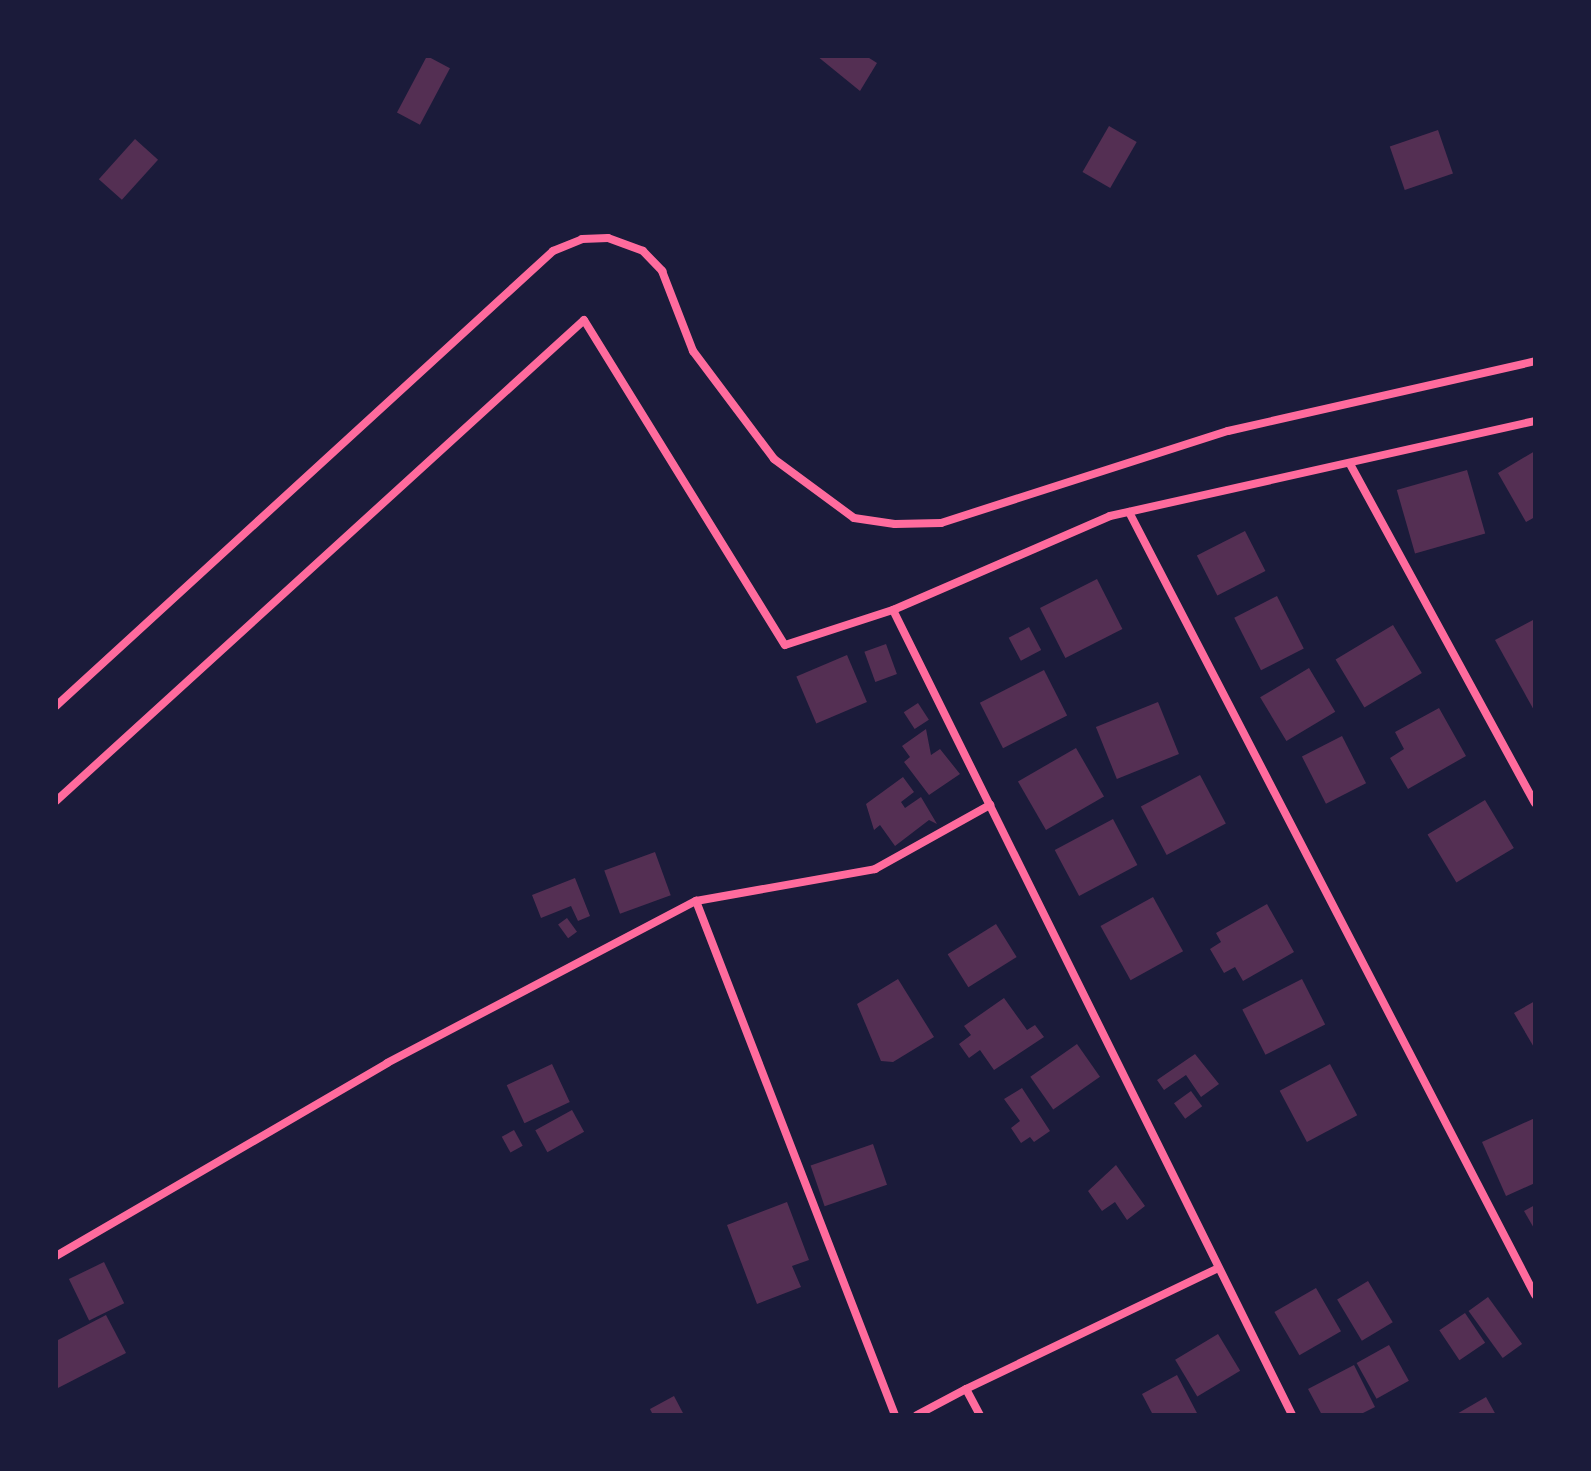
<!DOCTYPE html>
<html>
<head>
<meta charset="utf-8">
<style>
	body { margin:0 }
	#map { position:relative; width:1591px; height:1471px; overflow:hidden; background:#1b1b3a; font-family:"IBM Plex Sans",sans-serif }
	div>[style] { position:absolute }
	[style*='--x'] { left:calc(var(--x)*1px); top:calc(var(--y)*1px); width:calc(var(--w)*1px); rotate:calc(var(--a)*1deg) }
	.building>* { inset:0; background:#542f53; transform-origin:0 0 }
	.minor>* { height:8px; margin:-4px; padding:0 4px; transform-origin:4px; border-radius:4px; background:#ff6b9d }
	span { translate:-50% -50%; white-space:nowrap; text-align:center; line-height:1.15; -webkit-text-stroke:6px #1b1b3a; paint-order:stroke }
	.frame { position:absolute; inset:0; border:58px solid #1b1b3a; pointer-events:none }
</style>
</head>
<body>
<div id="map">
	<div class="building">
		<i style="left:427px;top:56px;width:26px;height:64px;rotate:28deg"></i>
		<i style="clip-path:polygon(817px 56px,866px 56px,877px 63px,860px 91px)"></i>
		<i style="left:1109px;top:126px;width:32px;height:53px;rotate:30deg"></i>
		<i style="left:1438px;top:130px;width:46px;height:51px;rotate:71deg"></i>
		<i style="left:135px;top:139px;width:31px;height:54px;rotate:42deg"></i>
		<i style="clip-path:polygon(1535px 451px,1535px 517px,1526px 522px,1498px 473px)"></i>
		<i style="left:1467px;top:470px;width:66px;height:73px;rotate:74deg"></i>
		<i style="left:1245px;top:531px;width:45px;height:54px;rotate:63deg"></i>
		<i style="left:1097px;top:579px;width:56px;height:64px;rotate:63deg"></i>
		<i style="left:1277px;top:596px;width:59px;height:48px;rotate:63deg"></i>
		<i style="clip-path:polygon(1535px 619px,1535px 712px,1495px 640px)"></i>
		<i style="left:1393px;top:625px;width:56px;height:67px;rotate:59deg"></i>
		<i style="left:1029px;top:627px;width:26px;height:23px;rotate:62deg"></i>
		<i style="left:886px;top:644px;width:32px;height:23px;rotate:70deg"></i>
		<i style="left:847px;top:655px;width:51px;height:55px;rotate:67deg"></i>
		<i style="left:1309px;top:668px;width:51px;height:57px;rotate:59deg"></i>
		<i style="left:1044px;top:670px;width:51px;height:72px;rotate:63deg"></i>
		<i style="left:1158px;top:702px;width:56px;height:67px;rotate:68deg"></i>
		<i style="left:918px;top:703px;width:20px;height:17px;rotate:57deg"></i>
		<i style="clip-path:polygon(1439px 708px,1466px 756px,1408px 789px,1390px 758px,1404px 749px,1395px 732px)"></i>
		<i style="clip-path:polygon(926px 729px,931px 755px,940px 749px,960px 774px,929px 795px,904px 762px,910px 757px,902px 746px)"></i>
		<i style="left:1342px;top:736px;width:53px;height:45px;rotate:63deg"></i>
		<i style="left:1076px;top:748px;width:56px;height:67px;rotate:60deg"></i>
		<i style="left:1200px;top:775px;width:55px;height:67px;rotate:62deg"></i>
		<i style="clip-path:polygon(903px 777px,914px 792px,901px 802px,905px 808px,921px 797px,937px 824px,929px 820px,895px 846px,880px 825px,874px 830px,866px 804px)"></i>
		<i style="left:1485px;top:800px;width:56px;height:67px;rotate:59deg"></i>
		<i style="left:1113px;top:819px;width:52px;height:66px;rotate:62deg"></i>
		<i style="left:655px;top:852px;width:46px;height:54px;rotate:70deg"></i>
		<i style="clip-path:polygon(575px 878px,590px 916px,578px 921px,571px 906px,541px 918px,532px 895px)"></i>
		<i style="left:1153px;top:897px;width:62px;height:60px;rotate:61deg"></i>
		<i style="clip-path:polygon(1267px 904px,1294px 952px,1243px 981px,1235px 967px,1224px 973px,1210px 949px,1221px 942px,1216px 933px)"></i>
		<i style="left:567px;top:918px;width:17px;height:11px;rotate:54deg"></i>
		<i style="left:996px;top:924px;width:39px;height:57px;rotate:58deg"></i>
		<i style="clip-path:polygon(898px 979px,934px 1037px,893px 1062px,881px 1061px,857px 1004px)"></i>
		<i style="left:1302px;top:979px;width:51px;height:67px;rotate:63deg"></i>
		<i style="clip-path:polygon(1004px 998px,1027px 1030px,1035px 1025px,1044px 1037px,994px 1070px,980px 1050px,969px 1058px,959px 1044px,971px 1035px,964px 1026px)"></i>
		<i style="clip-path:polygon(1535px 1001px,1535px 1049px,1514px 1013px)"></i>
		<i style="left:1077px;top:1044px;width:40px;height:57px;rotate:55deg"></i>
		<i style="clip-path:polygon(1195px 1054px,1219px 1084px,1201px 1097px,1186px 1075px,1164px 1090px,1157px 1080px)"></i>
		<i style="left:552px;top:1064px;width:42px;height:50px;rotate:65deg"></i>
		<i style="left:1330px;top:1064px;width:58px;height:57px;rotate:62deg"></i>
		<i style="clip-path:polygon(1022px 1088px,1050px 1131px,1034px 1142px,1030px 1137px,1021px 1143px,1011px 1128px,1020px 1121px,1004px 1099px)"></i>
		<i style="left:1191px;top:1091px;width:19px;height:21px;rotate:54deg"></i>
		<i style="left:572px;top:1110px;width:25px;height:42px;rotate:61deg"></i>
		<i style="clip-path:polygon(1535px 1118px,1535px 1183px,1506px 1196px,1482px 1142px)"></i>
		<i style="left:514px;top:1130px;width:18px;height:14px;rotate:61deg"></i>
		<i style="left:873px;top:1144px;width:43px;height:66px;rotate:71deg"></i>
		<i style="clip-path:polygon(1116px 1165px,1145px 1206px,1127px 1220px,1115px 1202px,1102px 1211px,1088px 1191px)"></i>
		<i style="clip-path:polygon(787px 1202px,809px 1260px,792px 1266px,801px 1287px,757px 1304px,727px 1225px)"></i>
		<i style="clip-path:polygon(1535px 1205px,1535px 1230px,1524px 1211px)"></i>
		<i style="left:104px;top:1262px;width:46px;height:39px;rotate:64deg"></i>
		<i style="left:1368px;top:1281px;width:48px;height:36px;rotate:59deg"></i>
		<i style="left:1316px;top:1288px;width:50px;height:48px;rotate:60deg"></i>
		<i style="left:1488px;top:1297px;width:58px;height:24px;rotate:54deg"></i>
		<i style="left:1465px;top:1313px;width:36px;height:31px;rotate:56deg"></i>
		<i style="clip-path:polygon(106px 1315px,126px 1353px,56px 1389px,58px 1340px)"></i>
		<i style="left:1218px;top:1334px;width:43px;height:50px;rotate:59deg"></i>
		<i style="left:1389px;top:1345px;width:41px;height:37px;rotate:61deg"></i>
		<i style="clip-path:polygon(1354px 1365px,1375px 1407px,1359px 1415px,1322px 1415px,1308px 1389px)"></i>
		<i style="clip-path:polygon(1177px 1375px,1198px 1415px,1153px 1415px,1142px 1394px)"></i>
		<i style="clip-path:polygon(674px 1396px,684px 1415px,653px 1415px,650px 1409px)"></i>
		<i style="clip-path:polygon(1486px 1397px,1496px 1415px,1455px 1415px)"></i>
	</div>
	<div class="minor">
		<i style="--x:1350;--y:464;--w:386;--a:61.4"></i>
		<i style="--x:1129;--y:512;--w:882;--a:62.59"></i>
		<i style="--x:893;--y:610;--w:898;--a:63.63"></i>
		<i style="--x:56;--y:706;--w:674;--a:-42.47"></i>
		<i style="--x:553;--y:251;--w:31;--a:-22"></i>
		<i style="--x:582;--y:239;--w:26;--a:-2"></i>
		<i style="--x:608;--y:238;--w:37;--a:20"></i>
		<i style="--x:643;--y:251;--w:28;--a:46"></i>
		<i style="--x:662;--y:271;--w:86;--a:68.8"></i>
		<i style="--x:693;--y:351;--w:135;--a:53.1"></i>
		<i style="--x:774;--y:459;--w:99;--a:36.4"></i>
		<i style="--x:854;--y:518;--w:41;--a:8.3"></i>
		<i style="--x:895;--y:524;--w:46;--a:-1.2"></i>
		<i style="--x:941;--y:523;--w:301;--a:-17.8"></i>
		<i style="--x:1228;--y:431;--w:315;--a:-12.8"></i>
		<i style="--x:56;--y:801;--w:714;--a:-42.33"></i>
		<i style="--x:584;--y:320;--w:382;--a:58.3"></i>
		<i style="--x:785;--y:645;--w:114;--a:-18"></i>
		<i style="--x:893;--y:610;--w:236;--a:-23.4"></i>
		<i style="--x:1110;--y:516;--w:435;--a:-12.6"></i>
		<i style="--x:696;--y:901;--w:182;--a:-10.1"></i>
		<i style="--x:875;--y:869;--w:132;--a:-29.1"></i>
		<i style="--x:56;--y:1256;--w:383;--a:-30.2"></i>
		<i style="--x:387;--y:1063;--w:349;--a:-27.7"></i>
		<i style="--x:696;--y:901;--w:551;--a:68.84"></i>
		<i style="--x:966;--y:1389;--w:280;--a:-25.6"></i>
		<i style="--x:917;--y:1415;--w:55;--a:-28"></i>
		<i style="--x:966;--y:1389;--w:30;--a:62"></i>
	</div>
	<div class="frame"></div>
</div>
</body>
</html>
